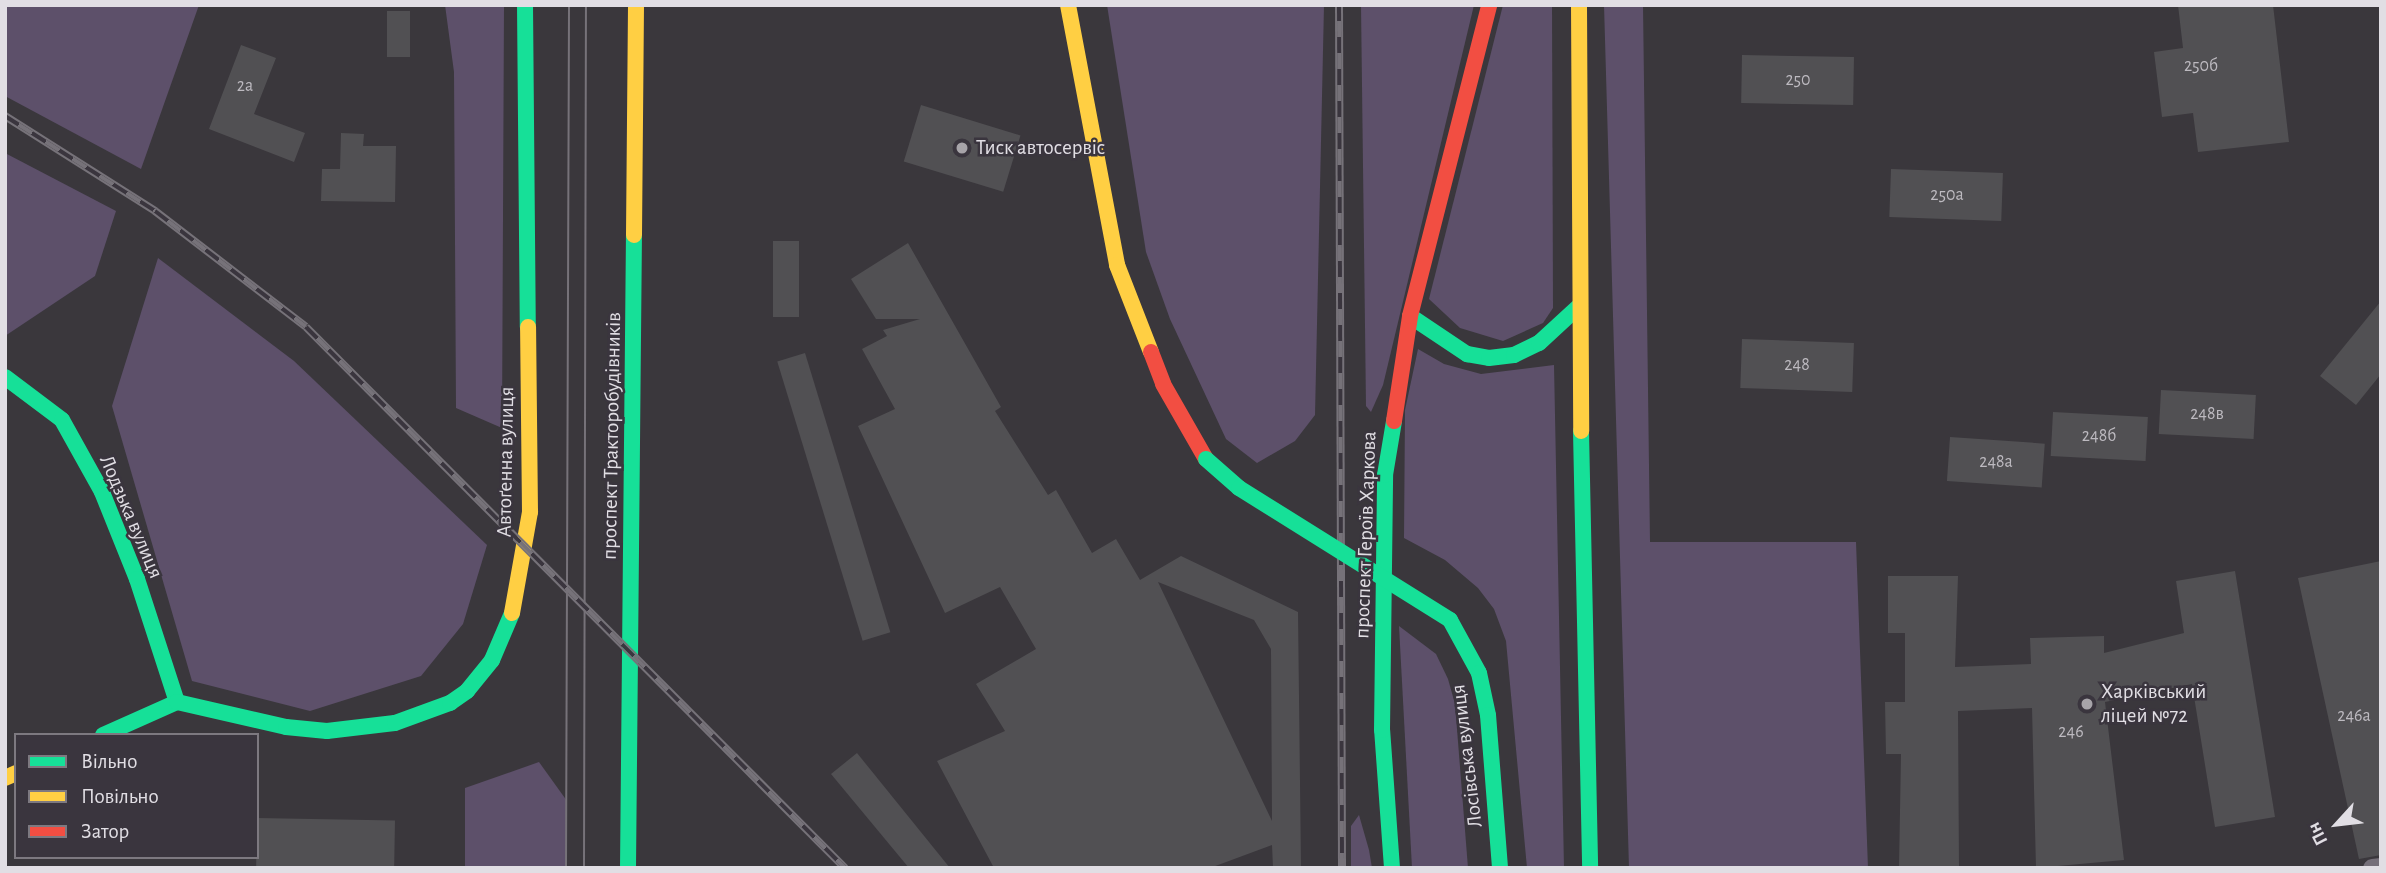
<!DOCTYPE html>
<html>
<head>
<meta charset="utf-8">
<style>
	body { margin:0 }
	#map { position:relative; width:2386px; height:873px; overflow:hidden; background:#3a373c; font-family:"Alegreya Sans",sans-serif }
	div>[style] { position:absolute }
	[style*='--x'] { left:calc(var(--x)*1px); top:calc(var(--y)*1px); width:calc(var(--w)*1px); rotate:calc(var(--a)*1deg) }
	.green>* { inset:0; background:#5d506a }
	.building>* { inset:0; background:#515053; transform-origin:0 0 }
	.street>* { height:19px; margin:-9.5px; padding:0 9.5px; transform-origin:9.5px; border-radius:9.5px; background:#756f79 }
	.fast>* { height:16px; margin:-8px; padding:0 8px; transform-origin:8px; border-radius:8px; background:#16e098 }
	.slow>* { height:16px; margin:-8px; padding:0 8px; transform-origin:8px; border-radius:8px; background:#ffcf43 }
	.jam>* { height:16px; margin:-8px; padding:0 8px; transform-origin:8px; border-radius:8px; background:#f24e42 }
	.tram>* { height:2px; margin:-1px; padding:0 1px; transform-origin:1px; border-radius:1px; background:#767279 }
	.rail>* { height:8px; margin-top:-4px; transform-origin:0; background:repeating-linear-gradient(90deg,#3a353e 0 16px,#767279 0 32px); box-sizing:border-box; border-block:2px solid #767279 }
	.fast-bridge>* { height:16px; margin:-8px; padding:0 8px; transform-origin:8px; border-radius:8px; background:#16e098 }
	.dots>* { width:19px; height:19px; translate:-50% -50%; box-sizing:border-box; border:4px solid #3a353e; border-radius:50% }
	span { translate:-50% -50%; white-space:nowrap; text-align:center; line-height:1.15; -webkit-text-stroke:5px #3a353e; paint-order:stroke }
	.number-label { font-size:18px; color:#bdbac0 }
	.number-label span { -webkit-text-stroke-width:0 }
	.poi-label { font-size:21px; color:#e1dee4 }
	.left { translate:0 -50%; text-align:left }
	.street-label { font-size:21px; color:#e1dee4 }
	.frame { position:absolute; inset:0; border:7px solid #e1dee4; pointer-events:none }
	.legend { position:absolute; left:14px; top:733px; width:245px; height:126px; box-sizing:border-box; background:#3a353e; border:2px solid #7d7980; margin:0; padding:9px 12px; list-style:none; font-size:21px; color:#e1dee4 }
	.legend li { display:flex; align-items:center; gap:14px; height:35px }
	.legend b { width:35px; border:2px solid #7d7980 }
	.north { position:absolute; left:2302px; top:789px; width:70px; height:70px; -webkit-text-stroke:5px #3a353e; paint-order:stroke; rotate:243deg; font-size:19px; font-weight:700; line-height:28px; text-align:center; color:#e1dee4 }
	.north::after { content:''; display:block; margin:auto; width:24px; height:32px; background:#e1dee4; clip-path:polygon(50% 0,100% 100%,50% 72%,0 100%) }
</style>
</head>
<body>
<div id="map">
	<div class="green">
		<i style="clip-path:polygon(5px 5px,199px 5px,141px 169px,5px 96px)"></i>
		<i style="clip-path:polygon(445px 5px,504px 5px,502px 428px,456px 408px,454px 72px)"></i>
		<i style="clip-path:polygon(1107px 5px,1324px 5px,1315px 415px,1295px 441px,1257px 463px,1226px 439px,1170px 319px,1146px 252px)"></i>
		<i style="clip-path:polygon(1361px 5px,1474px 5px,1383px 385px,1371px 412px,1366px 406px)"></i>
		<i style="clip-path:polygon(1503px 5px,1552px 5px,1553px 308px,1543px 323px,1503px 341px,1460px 328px,1429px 299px)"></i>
		<i style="clip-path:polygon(1604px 5px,1643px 5px,1650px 542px,1856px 542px,1868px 868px,1629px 868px)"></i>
		<i style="clip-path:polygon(5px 153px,116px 211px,95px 276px,5px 336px)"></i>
		<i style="clip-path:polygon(158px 258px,294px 361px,487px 545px,463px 624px,421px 676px,310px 711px,192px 681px,112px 406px)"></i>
		<i style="clip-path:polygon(1418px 349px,1444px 364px,1481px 374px,1554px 365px,1564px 868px,1527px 868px,1506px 641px,1494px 609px,1478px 588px,1445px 560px,1404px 538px,1405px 410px)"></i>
		<i style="clip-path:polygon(1399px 626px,1436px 654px,1448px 679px,1455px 704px,1468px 868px,1412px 868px)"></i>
		<i style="clip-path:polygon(539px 762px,567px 801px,566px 868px,465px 868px,465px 788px)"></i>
		<i style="clip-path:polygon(1359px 815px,1369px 850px,1372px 868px,1351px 868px,1351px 826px)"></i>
	</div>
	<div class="building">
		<i style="clip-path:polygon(2178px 5px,2273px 5px,2289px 142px,2198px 152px,2193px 113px,2162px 117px,2154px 52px,2183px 48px)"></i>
		<i style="left:387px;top:11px;width:23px;height:46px"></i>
		<i style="clip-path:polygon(241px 45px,276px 58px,254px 114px,305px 133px,294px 162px,209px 129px)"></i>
		<i style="left:1742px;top:55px;width:112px;height:48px;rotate:1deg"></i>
		<i style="left:921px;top:105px;width:104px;height:59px;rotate:17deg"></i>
		<i style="clip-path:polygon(341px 133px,364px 134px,363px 146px,396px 146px,395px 202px,321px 201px,322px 169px,340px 169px)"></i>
		<i style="left:1891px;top:169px;width:112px;height:48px;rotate:2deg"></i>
		<i style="left:773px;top:241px;width:26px;height:76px"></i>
		<i style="clip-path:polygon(evenodd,908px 243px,1001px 407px,995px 411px,1048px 495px,1056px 490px,1092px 553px,1116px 539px,1140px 580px,1181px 556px,1298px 612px,1301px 868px,1273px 868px,1272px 845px,1210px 868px,994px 868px,937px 761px,1005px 731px,976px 684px,1036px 649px,1000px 587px,945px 613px,858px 426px,895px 409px,862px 349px,887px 336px,883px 330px,920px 319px,876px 319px,851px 279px,908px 243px,1158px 582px,1254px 620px,1271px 649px,1272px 821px,1158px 582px)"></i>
		<i style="clip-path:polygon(2381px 301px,2381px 374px,2356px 405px,2320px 376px)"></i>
		<i style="left:1742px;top:339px;width:112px;height:49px;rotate:2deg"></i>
		<i style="left:805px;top:353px;width:292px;height:29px;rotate:73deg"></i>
		<i style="left:2161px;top:390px;width:95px;height:44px;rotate:3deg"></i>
		<i style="left:2053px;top:412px;width:95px;height:44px;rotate:3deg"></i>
		<i style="left:1950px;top:437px;width:95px;height:44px;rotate:4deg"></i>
		<i style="clip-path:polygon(2381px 561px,2381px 855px,2359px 859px,2298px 578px)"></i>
		<i style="clip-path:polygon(2235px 571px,2275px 817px,2215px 827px,2192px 684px,2105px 702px,2124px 860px,2036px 868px,2032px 708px,1958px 711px,1959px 868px,1899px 868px,1901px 754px,1886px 754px,1885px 702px,1905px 702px,1905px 633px,1888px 633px,1888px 576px,1958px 576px,1955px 667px,2031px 664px,2030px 638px,2104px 636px,2104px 653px,2184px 633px,2176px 581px)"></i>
		<i style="clip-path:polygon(857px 753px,950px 868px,909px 868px,831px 774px)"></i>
		<i style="left:257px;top:818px;width:138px;height:50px;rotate:1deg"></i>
	</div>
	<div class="street">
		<i style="--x:2372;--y:868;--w:9;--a:-6"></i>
	</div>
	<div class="fast">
		<i style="--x:525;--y:5;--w:322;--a:89.5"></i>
		<i style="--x:1410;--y:316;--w:69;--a:33.7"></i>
		<i style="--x:1467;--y:354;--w:22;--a:10"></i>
		<i style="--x:1489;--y:358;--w:25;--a:-7"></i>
		<i style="--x:1514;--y:355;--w:28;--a:-26"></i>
		<i style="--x:1539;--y:343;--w:53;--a:-42.7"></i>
		<i style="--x:5;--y:377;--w:71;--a:37"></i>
		<i style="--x:62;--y:420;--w:82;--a:60.9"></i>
		<i style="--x:102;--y:492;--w:94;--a:68.1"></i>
		<i style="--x:137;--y:579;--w:129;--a:72"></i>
		<i style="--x:1581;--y:431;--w:437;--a:88.8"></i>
		<i style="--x:1450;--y:620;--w:60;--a:61.3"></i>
		<i style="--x:1479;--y:673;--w:43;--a:77.9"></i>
		<i style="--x:1488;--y:715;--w:153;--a:85.5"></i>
		<i style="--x:103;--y:735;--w:81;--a:-24"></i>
		<i style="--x:177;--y:702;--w:112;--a:12.9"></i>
		<i style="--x:286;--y:727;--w:41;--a:5.6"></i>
		<i style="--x:327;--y:731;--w:68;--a:-6.7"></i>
		<i style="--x:395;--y:723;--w:59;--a:-20"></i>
		<i style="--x:450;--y:703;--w:21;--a:-35"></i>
		<i style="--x:467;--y:691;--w:40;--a:-51"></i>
		<i style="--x:492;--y:660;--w:51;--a:-66.9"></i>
		<i style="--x:628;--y:868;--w:633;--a:-89.46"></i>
		<i style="--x:1392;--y:868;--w:138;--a:-94.1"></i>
		<i style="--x:1382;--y:730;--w:255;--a:-89.3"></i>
		<i style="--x:1385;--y:475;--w:55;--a:-80.5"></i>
	</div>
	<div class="slow">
		<i style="--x:1068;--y:5;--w:265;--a:79.3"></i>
		<i style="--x:1117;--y:265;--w:93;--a:68.7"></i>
		<i style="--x:1579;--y:5;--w:426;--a:89.7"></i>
		<i style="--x:634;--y:235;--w:230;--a:-89.5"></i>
		<i style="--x:512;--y:613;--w:103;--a:-79.9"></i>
		<i style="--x:530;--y:512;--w:185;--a:-90.6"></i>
		<i style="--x:5;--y:778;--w:12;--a:-24"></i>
	</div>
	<div class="jam">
		<i style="--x:1151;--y:352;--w:34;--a:69"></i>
		<i style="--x:1163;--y:384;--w:86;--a:60.2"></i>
		<i style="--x:1394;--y:421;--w:106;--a:-81.3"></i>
		<i style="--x:1410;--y:316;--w:321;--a:-75.7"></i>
	</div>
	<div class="tram">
		<i style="--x:566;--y:868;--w:863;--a:-89.8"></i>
		<i style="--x:584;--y:868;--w:863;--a:-89.87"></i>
	</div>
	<div class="rail">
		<i style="--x:1339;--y:5;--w:863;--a:89.8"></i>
		<i style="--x:5;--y:116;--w:178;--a:32.3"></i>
		<i style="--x:155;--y:211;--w:190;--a:37.5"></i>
		<i style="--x:306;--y:327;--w:764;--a:45.11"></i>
	</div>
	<div class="fast-bridge">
		<i style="--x:1206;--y:459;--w:44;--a:41.3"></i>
		<i style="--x:1239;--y:488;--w:249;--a:32"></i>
	</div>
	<div class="dots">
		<i style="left:962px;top:148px;background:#a7a4a9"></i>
		<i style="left:2087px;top:704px;background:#a7a4a9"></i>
	</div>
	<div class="number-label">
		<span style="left:2201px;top:66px">250б</span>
		<span style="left:1798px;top:80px">250</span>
		<span style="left:245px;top:86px">2а</span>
		<span style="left:1947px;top:195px">250а</span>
		<span style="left:1797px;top:365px">248</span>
		<span style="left:2207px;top:414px">248в</span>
		<span style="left:2099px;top:436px">248б</span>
		<span style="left:1996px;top:462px">248а</span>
		<span style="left:2354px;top:716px">246а</span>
		<span style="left:2071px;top:732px">246</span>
	</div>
	<div class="poi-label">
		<span class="left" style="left:976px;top:148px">Тиск автосервіс</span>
		<span class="left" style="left:2101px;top:704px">Харківський<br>ліцей №72</span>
	</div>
	<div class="street-label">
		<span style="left:612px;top:436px;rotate:-89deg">проспект Тракторобудівників</span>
		<span style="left:506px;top:462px;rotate:-89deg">Автоґенна вулиця</span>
		<span style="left:131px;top:517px;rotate:67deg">Лодзька вулиця</span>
		<span style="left:1366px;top:535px;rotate:-88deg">проспект Героїв Харкова</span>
		<span style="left:1467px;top:756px;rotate:-97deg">Лосівська вулиця</span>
	</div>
	<div class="frame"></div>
	<ul class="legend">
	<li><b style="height:9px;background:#16e098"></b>Вільно</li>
	<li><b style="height:9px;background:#ffcf43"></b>Повільно</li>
	<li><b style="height:9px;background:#f24e42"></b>Затор</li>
	</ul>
	<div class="north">Пн</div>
</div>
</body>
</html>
